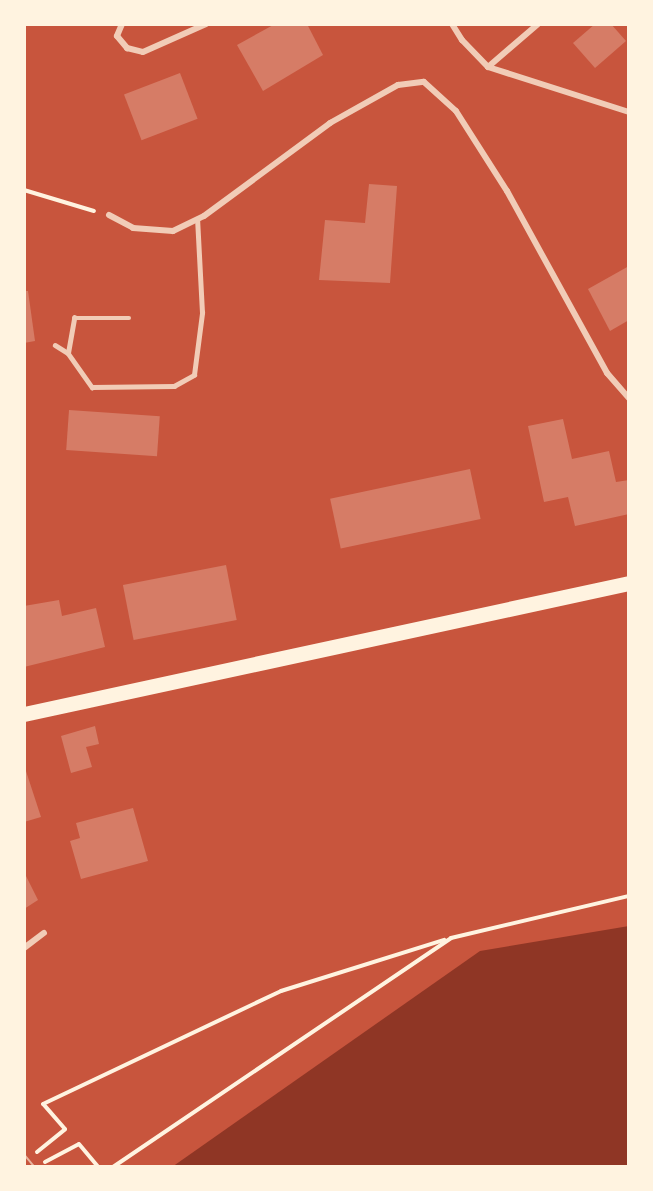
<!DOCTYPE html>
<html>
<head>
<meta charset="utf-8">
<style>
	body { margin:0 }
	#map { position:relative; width:653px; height:1191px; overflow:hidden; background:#c8553d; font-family:"Work Sans",sans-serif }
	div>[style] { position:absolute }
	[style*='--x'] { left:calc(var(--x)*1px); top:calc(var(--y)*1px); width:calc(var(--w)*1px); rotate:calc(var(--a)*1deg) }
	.water>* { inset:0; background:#8f3625 }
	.building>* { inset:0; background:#d67c66; transform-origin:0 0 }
	.path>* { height:4px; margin:-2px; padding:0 2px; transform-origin:2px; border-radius:2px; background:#fff3e0 }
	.service>* { height:4.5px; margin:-2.25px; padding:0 2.25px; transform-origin:2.25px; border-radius:2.25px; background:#f1ccb7 }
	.minor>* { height:6px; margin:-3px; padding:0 3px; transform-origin:3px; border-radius:3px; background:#f1ccb7 }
	.primary>* { height:15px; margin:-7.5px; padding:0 7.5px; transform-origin:7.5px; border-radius:7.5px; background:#fff3e0 }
	.tram>* { height:1.5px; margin:-0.75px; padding:0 0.75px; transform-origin:0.75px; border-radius:0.75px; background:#e9b49f }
	span { translate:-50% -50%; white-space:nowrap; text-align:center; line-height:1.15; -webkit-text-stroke:4.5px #fff3e0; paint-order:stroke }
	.frame { position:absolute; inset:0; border:26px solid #fff3e0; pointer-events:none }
</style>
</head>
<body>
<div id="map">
	<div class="water">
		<i style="clip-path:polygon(629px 926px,629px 1167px,172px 1167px,480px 951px)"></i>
	</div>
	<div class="building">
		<i style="clip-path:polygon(275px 24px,307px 24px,323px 55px,263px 91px,237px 45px)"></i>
		<i style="clip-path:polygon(595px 24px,611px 24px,626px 41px,595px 68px,573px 43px)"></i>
		<i style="left:180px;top:73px;width:49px;height:60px;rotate:69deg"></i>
		<i style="clip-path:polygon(369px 184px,397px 186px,390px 283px,319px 280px,325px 220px,365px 223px)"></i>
		<i style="clip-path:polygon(629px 266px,629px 320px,610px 331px,588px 289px)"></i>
		<i style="clip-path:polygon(24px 291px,28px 291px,35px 341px,24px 343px)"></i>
		<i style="left:69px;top:410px;width:91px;height:40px;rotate:4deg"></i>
		<i style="clip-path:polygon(563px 419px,572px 459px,609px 451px,616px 482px,629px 480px,629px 514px,575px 526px,568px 497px,544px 502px,528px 426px)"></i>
		<i style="left:470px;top:469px;width:51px;height:143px;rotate:78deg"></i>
		<i style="left:226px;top:565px;width:56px;height:105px;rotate:79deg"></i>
		<i style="clip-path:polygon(59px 600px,62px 616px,96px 608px,105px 647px,24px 667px,24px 606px)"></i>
		<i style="clip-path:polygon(95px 726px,99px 744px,86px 747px,92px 767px,71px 773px,61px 736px)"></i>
		<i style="clip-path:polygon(24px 765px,41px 817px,24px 822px)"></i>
		<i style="clip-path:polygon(133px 808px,148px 861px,81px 879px,70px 841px,80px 838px,76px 823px)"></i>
		<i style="clip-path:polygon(24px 872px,38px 900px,24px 909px)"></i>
	</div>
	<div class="path">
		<i style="--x:24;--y:190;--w:73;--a:16.7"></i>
		<i style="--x:37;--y:1152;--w:36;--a:-39"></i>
		<i style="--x:65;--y:1129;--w:33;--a:-131"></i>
		<i style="--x:43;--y:1104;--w:263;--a:-25.4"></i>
		<i style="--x:281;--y:991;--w:171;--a:-17.4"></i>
		<i style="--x:45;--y:1162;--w:38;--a:-28"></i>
		<i style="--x:79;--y:1144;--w:30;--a:50"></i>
		<i style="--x:113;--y:1167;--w:408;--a:-34.1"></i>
		<i style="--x:451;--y:938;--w:183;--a:-13.3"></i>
	</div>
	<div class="service">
		<i style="--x:55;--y:345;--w:15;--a:32"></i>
		<i style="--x:68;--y:353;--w:42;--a:54.8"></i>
		<i style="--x:92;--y:387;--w:82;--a:-0.7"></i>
		<i style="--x:174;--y:386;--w:23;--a:-29"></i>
		<i style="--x:194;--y:375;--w:63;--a:-82.6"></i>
		<i style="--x:202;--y:313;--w:94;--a:-93"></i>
		<i style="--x:68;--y:353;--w:36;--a:-80"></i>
		<i style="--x:74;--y:318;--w:55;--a:0"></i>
	</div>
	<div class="minor">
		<i style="--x:122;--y:24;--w:13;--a:113"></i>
		<i style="--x:117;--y:36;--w:16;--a:50"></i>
		<i style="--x:127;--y:48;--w:16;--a:14"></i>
		<i style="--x:143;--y:52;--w:69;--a:-24"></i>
		<i style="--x:452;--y:24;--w:19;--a:58"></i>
		<i style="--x:462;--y:40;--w:37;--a:46"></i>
		<i style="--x:488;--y:67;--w:148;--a:17.7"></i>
		<i style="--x:488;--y:67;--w:66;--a:-40.7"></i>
		<i style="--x:109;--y:215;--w:27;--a:28"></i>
		<i style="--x:133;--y:228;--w:40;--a:4.3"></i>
		<i style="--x:173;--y:231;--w:34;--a:-26"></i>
		<i style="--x:204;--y:216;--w:157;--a:-36.4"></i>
		<i style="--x:330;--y:123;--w:78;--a:-29.2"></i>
		<i style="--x:398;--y:85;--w:26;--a:-7"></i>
		<i style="--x:424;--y:82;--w:43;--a:42.2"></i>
		<i style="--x:456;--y:111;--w:95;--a:57.5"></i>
		<i style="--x:507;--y:191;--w:208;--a:61.2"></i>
		<i style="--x:607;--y:373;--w:33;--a:49"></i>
		<i style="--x:24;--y:948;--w:25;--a:-37"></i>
	</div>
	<div class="primary">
		<i style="--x:24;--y:714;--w:619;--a:-12.22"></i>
	</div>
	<div class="tram">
		<i style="--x:24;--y:1154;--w:17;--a:50"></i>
	</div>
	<div class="frame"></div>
</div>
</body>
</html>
